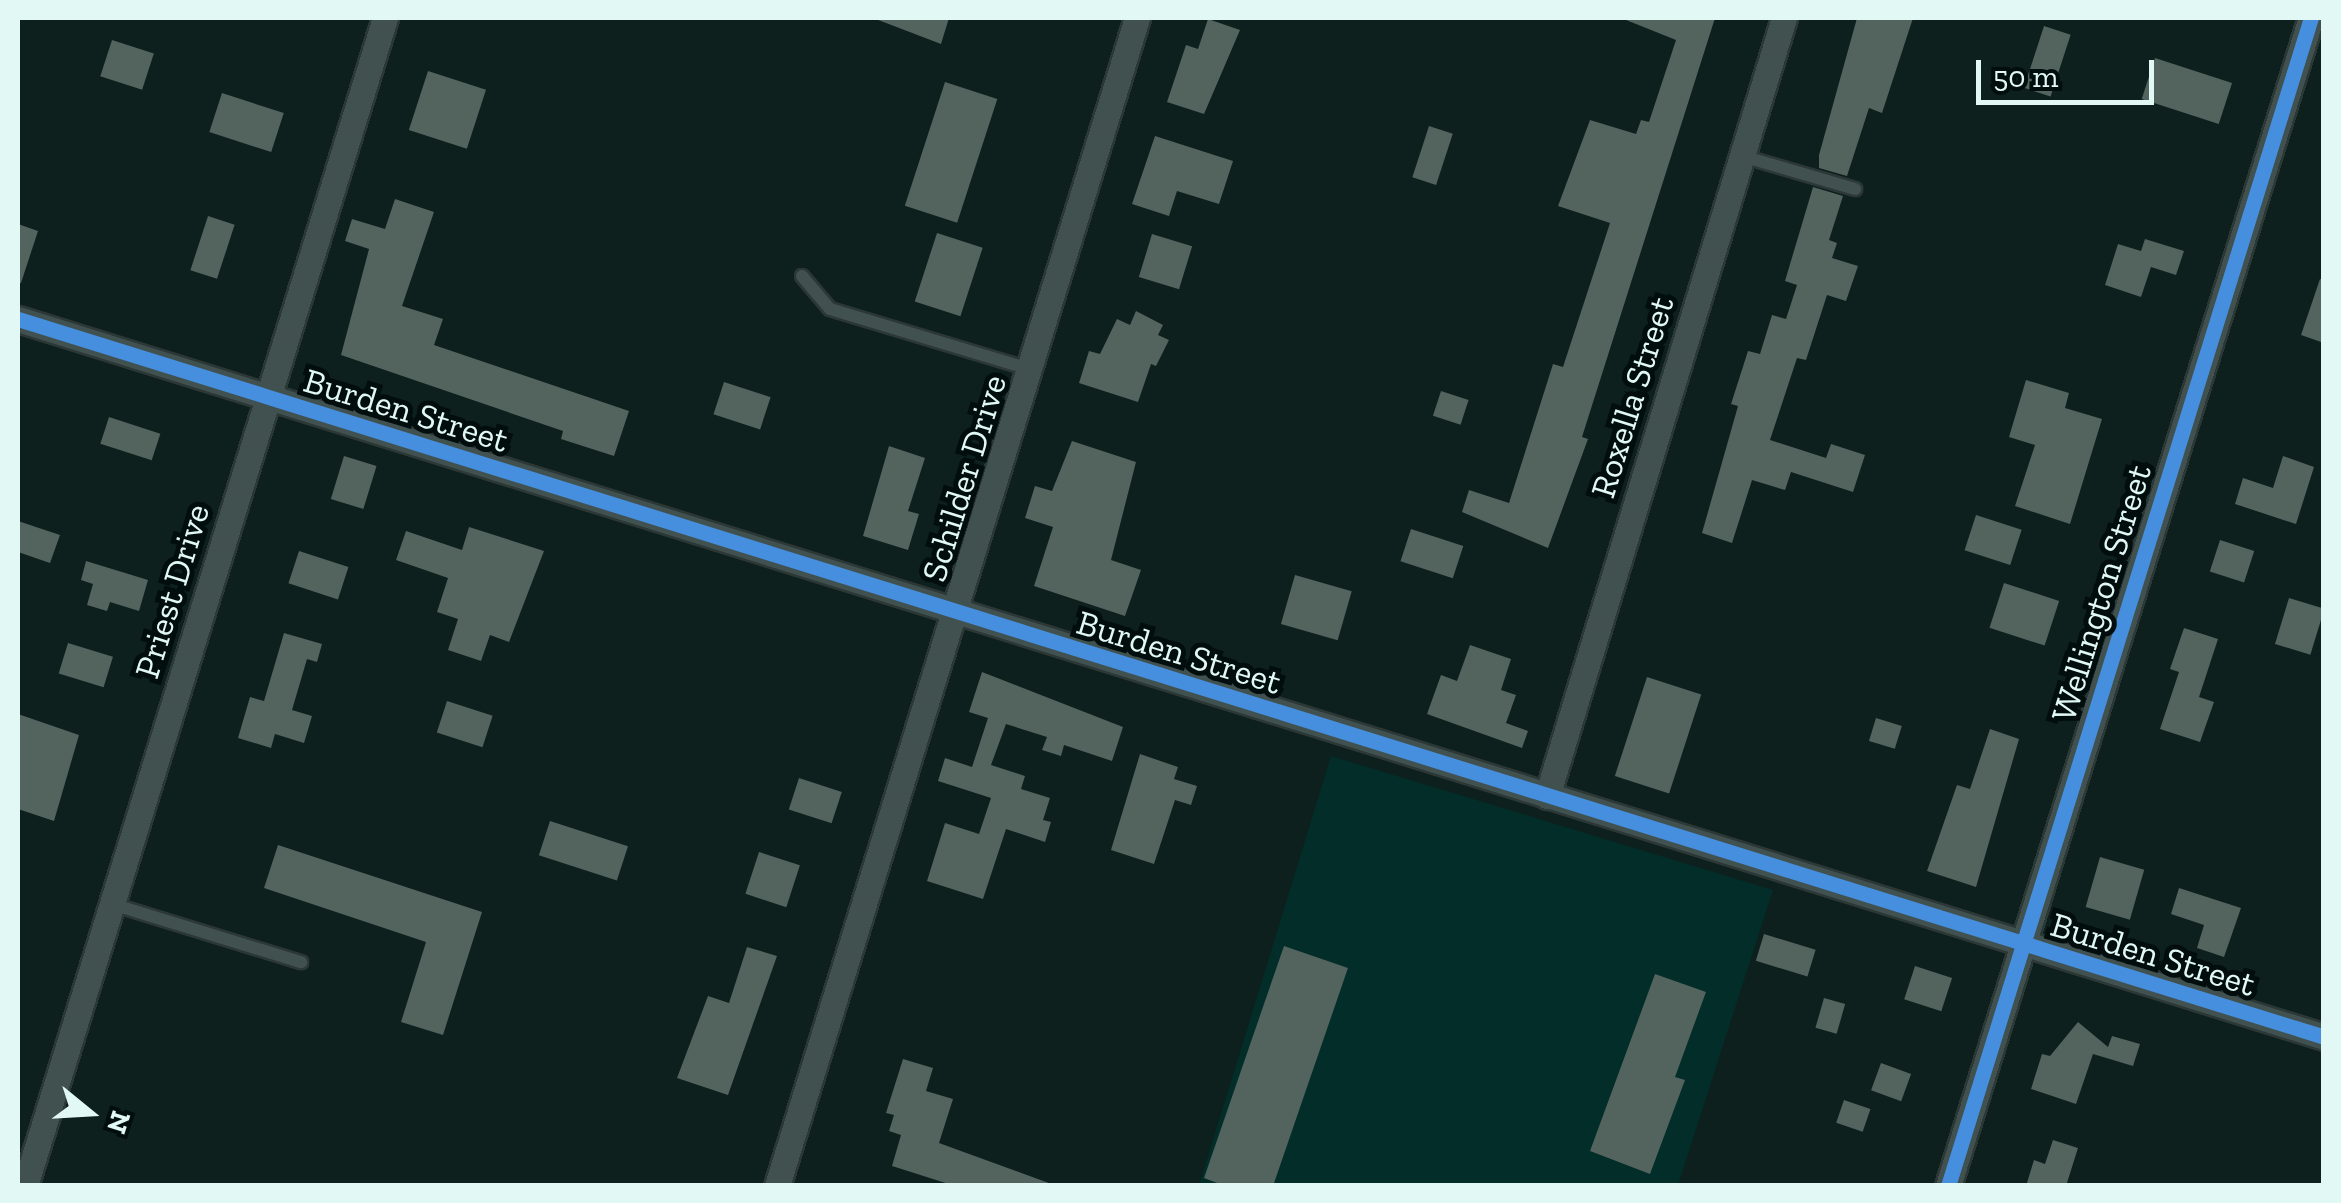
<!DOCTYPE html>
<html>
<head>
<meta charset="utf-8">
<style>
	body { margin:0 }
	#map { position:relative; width:2341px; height:1203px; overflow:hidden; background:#0d201e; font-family:"Zilla Slab",serif }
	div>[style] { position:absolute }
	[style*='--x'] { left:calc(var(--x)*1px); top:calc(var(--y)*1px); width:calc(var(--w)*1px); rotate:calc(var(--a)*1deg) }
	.built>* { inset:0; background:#032d29 }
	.building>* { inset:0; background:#53635d; transform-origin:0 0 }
	.roads { filter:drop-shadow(2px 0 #2c3836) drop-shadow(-2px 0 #2c3836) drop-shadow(0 2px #2c3836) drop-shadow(0 -2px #2c3836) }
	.service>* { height:12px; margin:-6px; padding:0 6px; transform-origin:6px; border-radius:6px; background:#40514f }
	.minor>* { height:25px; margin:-12.5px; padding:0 12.5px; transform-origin:12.5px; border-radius:12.5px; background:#40514f }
	.cycleway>* { height:15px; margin:-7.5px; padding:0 7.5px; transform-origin:7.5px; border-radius:7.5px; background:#468fdf }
	span { translate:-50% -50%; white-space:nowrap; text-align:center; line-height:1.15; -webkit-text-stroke:10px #010e0d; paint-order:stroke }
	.street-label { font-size:35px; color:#e1f8f4 }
	.frame { position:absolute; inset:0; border:20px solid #e1f8f4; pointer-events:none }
	.north { position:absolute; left:40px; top:1063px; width:100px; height:100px; -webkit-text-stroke:8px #010e0d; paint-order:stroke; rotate:108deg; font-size:28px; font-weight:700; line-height:40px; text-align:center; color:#e1f8f4 }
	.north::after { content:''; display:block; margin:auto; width:35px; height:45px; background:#e1f8f4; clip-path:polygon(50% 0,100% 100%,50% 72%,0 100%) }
	.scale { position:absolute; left:1976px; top:60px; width:178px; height:45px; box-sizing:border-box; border:5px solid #e1f8f4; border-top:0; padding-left:12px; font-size:30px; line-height:35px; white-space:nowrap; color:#e1f8f4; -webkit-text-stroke:8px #010e0d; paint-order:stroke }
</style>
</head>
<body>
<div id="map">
	<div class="built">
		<i style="clip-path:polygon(1331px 756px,1773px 890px,1678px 1185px,1199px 1186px)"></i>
	</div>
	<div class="building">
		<i style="clip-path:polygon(873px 18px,949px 18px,941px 44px)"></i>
		<i style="clip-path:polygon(1621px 18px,1715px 18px,1582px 437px,1588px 439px,1548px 548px,1462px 512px,1469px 490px,1509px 503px,1553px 364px,1563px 367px,1610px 223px,1558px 206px,1590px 120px,1636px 134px,1641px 120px,1649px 122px,1676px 40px)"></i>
		<i style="clip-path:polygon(1857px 18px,1913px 18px,1882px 113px,1869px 108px,1847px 176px,1819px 168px,1819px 155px)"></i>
		<i style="clip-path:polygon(1208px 19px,1240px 30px,1204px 114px,1167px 102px,1186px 45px,1198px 49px)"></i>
		<i style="left:2044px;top:26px;width:28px;height:65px;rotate:18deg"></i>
		<i style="left:112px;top:40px;width:44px;height:38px;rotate:18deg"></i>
		<i style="left:2155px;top:58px;width:81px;height:43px;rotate:18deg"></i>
		<i style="left:428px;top:71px;width:61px;height:62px;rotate:18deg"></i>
		<i style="left:945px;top:82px;width:55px;height:130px;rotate:18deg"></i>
		<i style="left:222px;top:93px;width:65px;height:41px;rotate:18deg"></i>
		<i style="left:1429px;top:126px;width:25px;height:54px;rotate:18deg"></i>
		<i style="clip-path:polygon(1155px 136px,1233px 161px,1219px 204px,1177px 191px,1169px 216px,1132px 204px)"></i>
		<i style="clip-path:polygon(1813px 187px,1843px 196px,1829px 240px,1837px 243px,1832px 258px,1858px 266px,1846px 301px,1827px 295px,1806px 360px,1797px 358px,1770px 440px,1826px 458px,1831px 444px,1865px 455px,1853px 492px,1791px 472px,1785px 490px,1752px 480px,1732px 543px,1702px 533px,1738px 406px,1731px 404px,1748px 351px,1760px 354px,1772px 315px,1786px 319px,1797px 285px,1785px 281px)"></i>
		<i style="clip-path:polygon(395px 199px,434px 212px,402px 306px,443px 319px,434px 345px,629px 411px,614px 456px,561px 439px,563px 431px,341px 355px,369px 249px,345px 241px,352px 219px,385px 229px)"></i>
		<i style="left:208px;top:216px;width:28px;height:57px;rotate:18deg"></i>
		<i style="clip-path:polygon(18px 224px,38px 231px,21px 283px,18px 283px)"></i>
		<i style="left:937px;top:233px;width:48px;height:72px;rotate:18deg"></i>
		<i style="left:1152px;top:234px;width:42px;height:45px;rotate:17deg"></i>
		<i style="clip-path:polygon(2145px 239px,2184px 251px,2176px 275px,2151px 267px,2141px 297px,2105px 285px,2118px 244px,2141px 251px)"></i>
		<i style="clip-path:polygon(2320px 279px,2324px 280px,2324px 343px,2301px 335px)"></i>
		<i style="clip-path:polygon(1136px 311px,1163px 325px,1158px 335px,1169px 340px,1156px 366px,1151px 364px,1138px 402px,1079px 383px,1089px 351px,1100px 354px,1117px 319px,1130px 325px)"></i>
		<i style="clip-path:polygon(2026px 380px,2069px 393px,2065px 408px,2102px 419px,2070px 524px,2015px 506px,2035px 445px,2009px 437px)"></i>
		<i style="left:724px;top:382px;width:49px;height:34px;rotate:18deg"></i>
		<i style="left:1441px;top:391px;width:29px;height:26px;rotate:18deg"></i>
		<i style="left:109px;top:417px;width:54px;height:28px;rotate:18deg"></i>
		<i style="clip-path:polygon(1072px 441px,1136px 462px,1111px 560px,1141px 570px,1125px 616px,1034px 586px,1053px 527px,1025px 518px,1035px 486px,1052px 491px)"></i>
		<i style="clip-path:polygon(889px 446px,925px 458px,908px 511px,919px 514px,908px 550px,863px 536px)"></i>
		<i style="left:344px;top:456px;width:34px;height:45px;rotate:17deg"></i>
		<i style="clip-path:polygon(2283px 456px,2314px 467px,2296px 524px,2235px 504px,2243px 478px,2273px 488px)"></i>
		<i style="left:1976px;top:515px;width:48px;height:37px;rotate:18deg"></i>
		<i style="clip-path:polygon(18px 521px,60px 535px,50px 563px,18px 552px)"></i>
		<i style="clip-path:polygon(469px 527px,544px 551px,509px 642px,490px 635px,481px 661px,448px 650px,458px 619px,437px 612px,448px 578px,396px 560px,406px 531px,462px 550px)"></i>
		<i style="left:1411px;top:529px;width:55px;height:34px;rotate:18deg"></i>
		<i style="left:2220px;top:540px;width:36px;height:33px;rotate:18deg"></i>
		<i style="left:299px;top:551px;width:52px;height:34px;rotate:18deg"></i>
		<i style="clip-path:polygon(86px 561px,148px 580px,139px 611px,110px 602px,107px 611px,87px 605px,93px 584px,81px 580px)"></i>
		<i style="left:1295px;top:575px;width:59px;height:51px;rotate:16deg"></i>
		<i style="left:2004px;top:583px;width:58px;height:47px;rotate:18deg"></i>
		<i style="left:2289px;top:598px;width:37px;height:48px;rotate:17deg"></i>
		<i style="clip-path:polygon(2184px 628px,2218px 639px,2199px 697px,2214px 702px,2200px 742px,2160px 729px,2179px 672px,2170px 669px)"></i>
		<i style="clip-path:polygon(284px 633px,322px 644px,317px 662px,307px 659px,292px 710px,312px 716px,304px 743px,275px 734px,271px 748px,238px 738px,250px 697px,264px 701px)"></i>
		<i style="left:68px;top:643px;width:47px;height:32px;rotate:17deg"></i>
		<i style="clip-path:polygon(1470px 645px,1511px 659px,1501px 690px,1516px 695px,1506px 723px,1528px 731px,1522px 748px,1427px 714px,1441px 675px,1457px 681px)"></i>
		<i style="clip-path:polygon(982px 672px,1123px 727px,1112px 761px,1064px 745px,1061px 756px,1042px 750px,1047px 737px,1006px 724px,991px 765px,1025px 776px,1021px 789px,1050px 798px,1043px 820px,1051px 822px,1045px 842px,1006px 829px,983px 899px,927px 881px,945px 823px,979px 834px,991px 798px,938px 781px,945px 758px,972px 767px,988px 718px,969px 712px)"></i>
		<i style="left:1647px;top:677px;width:57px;height:104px;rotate:18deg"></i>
		<i style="left:447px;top:701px;width:48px;height:33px;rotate:18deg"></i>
		<i style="clip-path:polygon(18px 714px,79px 735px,54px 821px,18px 809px)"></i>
		<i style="left:1876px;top:718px;width:27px;height:24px;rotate:17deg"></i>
		<i style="clip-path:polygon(1990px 729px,2019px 739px,1976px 887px,1927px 871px,1957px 785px,1970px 789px)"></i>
		<i style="clip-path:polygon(1140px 754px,1178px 767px,1174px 779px,1197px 786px,1191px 805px,1175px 800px,1154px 864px,1111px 850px)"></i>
		<i style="left:799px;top:778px;width:45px;height:33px;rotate:18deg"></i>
		<i style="left:550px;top:821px;width:82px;height:36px;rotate:18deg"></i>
		<i style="clip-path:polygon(278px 845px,482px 912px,443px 1035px,401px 1022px,426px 942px,264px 888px)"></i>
		<i style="left:759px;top:852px;width:43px;height:44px;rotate:18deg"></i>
		<i style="left:2100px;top:857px;width:46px;height:52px;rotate:16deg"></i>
		<i style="clip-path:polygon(2179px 888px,2241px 908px,2224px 957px,2197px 948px,2204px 925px,2171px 914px)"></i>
		<i style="left:1764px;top:934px;width:54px;height:28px;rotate:17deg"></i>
		<i style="clip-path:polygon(1284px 946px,1348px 968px,1273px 1186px,1225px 1186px,1204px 1178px)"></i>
		<i style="clip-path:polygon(747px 947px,777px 956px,728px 1095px,677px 1078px,708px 996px,729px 1003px)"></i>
		<i style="left:1915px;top:966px;width:39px;height:35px;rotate:18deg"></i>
		<i style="clip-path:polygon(1655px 974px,1706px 992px,1675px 1077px,1685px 1080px,1650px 1174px,1590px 1151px)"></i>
		<i style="left:1824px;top:998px;width:22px;height:31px;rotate:16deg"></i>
		<i style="clip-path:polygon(2078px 1022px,2108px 1047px,2112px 1036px,2140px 1044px,2133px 1066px,2093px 1054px,2076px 1104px,2031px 1089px,2042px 1054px,2050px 1056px)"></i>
		<i style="clip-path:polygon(903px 1059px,933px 1068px,926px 1091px,953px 1099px,939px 1143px,1057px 1186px,955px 1186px,892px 1166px,901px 1135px,889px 1131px,894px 1115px,886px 1113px)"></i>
		<i style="left:1881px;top:1063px;width:32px;height:29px;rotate:20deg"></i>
		<i style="left:1844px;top:1100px;width:28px;height:24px;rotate:19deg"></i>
		<i style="clip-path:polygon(2053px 1140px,2078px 1148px,2066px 1186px,2026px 1186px,2034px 1160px,2045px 1164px)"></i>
	</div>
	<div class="roads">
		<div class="service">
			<i style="--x:1742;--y:156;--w:118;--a:16.3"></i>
			<i style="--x:802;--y:276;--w:43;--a:49.7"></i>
			<i style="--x:830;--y:309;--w:208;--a:16.8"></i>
			<i style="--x:112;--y:904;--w:198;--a:17.1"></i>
		</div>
		<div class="minor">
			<i style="--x:18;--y:319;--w:2415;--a:17.29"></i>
			<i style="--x:1547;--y:796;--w:813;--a:-73.06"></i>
			<i style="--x:25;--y:1186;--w:1222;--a:-72.87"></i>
			<i style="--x:777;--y:1186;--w:1222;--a:-72.87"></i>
			<i style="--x:1948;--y:1186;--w:1223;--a:-72.74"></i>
		</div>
	</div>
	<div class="cycleway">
		<i style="--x:18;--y:319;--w:2415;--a:17.29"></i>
		<i style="--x:1948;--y:1186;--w:1223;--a:-72.74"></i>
	</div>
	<div class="street-label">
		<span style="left:1632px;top:397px;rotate:-73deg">Roxella Street</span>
		<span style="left:406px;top:410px;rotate:17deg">Burden Street</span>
		<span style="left:964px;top:478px;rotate:-73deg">Schilder Drive</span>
		<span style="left:172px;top:591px;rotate:-73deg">Priest Drive</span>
		<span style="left:2101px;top:593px;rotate:-73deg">Wellington Street</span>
		<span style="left:1179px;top:652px;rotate:17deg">Burden Street</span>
		<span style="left:2153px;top:954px;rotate:17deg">Burden Street</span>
	</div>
	<div class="frame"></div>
	<div class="north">N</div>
	<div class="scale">50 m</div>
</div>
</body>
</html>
